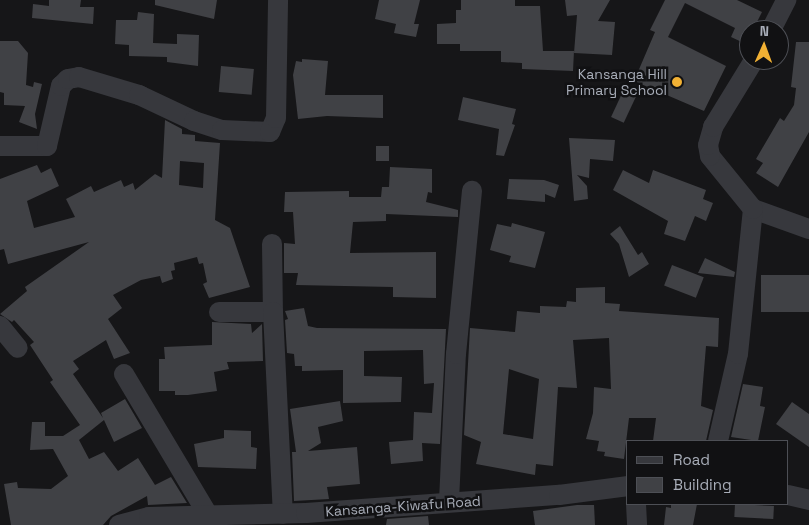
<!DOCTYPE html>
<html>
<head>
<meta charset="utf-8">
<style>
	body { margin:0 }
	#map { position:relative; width:809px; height:525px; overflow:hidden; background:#161618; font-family:"Space Grotesk",sans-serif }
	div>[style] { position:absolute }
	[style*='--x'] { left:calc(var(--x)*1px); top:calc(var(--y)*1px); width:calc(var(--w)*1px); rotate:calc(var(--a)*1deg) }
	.building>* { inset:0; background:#404145; transform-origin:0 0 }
	.minor>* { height:20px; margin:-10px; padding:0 10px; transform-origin:10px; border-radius:10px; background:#37383d }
	.dots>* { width:14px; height:14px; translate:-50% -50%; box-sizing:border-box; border:2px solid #111113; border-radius:50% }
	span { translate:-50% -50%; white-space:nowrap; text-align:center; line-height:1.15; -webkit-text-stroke:5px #111113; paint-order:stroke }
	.poi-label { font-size:14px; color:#a8adb8 }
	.right { translate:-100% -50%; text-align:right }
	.street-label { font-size:14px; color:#a8adb8 }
	.legend { position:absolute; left:626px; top:440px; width:162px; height:65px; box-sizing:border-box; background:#111113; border:1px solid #4d4f55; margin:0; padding:6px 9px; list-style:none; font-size:15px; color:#a8adb8 }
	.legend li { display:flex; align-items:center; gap:10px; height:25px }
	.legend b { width:25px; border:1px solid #4d4f55 }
	.north { position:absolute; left:739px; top:20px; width:50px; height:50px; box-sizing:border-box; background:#111113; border:1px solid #4d4f55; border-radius:50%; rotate:2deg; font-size:14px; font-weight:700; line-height:20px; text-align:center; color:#a8adb8 }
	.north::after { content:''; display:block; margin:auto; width:18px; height:22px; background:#f2b134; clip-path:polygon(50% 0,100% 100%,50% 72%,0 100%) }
</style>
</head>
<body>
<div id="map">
	<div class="building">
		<i style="clip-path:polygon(49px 0,81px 0,80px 7px,94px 7px,93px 24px,32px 18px,33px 4px,49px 6px)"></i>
		<i style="clip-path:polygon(155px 0,217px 0,214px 19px,155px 5px)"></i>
		<i style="clip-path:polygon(379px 0,420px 0,414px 24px,419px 24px,416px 37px,394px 33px,396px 24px,375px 19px)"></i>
		<i style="clip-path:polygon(461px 0,515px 0,515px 6px,540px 6px,543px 51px,574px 51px,573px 71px,522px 69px,522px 63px,501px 62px,501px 51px,460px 51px,460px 44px,437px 44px,437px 24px,456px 23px,456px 10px,461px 10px)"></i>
		<i style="clip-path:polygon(565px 0,610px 0,598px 21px,615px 22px,612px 55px,574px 53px,577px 15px,567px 16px)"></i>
		<i style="clip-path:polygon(665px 0,737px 0,762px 12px,753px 30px,749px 30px,746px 44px,731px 37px,735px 28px,685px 3px,668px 37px,726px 66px,704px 111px,634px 81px,655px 32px,650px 30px)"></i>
		<i style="clip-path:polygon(138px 12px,154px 14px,153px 43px,177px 44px,177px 34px,199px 35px,198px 66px,167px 62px,167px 57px,129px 56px,129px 45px,115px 44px,116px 20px,137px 20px)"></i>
		<i style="clip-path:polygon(0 41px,18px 41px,28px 53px,26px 85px,33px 87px,34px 82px,42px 84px,35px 114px,37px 129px,19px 122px,25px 106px,4px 105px,4px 93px,0 92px)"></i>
		<i style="clip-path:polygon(796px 42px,809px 42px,809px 132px,778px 187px,756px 173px,763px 163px,756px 159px,780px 118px,784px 121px,794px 105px,796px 88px,791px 87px)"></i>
		<i style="clip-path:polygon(302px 59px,328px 61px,325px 95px,383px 95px,383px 118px,327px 116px,298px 119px,293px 75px,296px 61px,302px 62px)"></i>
		<i style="left:221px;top:66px;width:33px;height:26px;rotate:5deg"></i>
		<i style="left:625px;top:87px;width:14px;height:33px;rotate:25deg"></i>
		<i style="clip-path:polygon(463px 97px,516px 109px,512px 124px,515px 125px,504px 156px,496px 155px,499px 129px,458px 120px)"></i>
		<i style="clip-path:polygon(evenodd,165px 120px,182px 129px,182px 134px,195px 135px,195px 141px,220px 143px,215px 220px,230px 228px,250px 287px,209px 298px,203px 284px,207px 282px,203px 263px,199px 264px,197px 257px,174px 263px,175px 270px,171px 271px,173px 279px,162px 283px,160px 276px,141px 280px,113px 295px,122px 308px,108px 319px,130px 353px,114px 359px,106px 340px,73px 361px,79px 369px,73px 374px,103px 418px,101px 413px,125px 399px,142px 428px,114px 442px,104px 420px,79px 440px,89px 459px,104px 452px,118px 471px,138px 458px,155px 485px,171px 477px,187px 503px,148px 505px,147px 496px,111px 516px,103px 525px,11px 525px,4px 484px,17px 482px,18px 488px,51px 489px,68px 476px,53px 449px,30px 450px,32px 422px,45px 422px,45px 436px,63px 436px,80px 425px,50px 382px,53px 380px,30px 345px,34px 342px,14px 320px,12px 322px,0 314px,27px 291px,25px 287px,89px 242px,8px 264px,4px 249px,0 250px,0 179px,37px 165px,41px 173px,51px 168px,59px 186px,27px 201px,34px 228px,75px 217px,66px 199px,91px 186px,94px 192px,121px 180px,124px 187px,133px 183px,135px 190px,155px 174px,162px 178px,165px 120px,180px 161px,204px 163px,203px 188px,179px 185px,180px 161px)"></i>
		<i style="clip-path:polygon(569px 138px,615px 140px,613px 161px,590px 159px,589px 178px,577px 175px,587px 186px,588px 199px,574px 201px)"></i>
		<i style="left:376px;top:146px;width:13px;height:15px"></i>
		<i style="clip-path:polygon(390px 167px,432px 169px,432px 193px,428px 192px,426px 202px,458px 210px,458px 217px,386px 214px,386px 221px,353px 222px,350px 253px,436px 252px,436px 298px,393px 297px,393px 287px,296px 285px,298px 273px,284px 273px,284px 243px,295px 244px,293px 212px,284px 212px,285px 192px,349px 191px,349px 197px,381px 197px,382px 187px,389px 187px)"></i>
		<i style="clip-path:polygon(623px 170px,649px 183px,653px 170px,706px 190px,703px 199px,713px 203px,706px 221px,695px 216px,685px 241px,664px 234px,668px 221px,613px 190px)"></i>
		<i style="clip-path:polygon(509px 179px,544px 180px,559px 185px,555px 198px,545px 194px,545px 202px,507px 199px)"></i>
		<i style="clip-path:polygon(512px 223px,545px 232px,535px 268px,509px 262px,511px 256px,490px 250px,497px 224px,511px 227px)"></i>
		<i style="clip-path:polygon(620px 226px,638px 255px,642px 252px,649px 264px,629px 277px,619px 244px,610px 234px)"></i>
		<i style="clip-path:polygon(705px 258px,735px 272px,734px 277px,698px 273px)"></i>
		<i style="left:672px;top:265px;width:34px;height:22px;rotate:21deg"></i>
		<i style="left:809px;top:275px;width:37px;height:48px;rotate:90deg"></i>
		<i style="clip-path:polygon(evenodd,605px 287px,605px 303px,620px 304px,619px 311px,719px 318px,718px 347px,706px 346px,701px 406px,713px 410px,706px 441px,653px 441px,656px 418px,629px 418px,624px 459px,604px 456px,605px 452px,597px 451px,599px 441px,586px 439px,593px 413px,594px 387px,611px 389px,609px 338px,573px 340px,577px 388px,558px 387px,553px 466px,536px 464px,535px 475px,476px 464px,481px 442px,464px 435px,470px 328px,515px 332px,517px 311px,540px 313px,540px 306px,566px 307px,567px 301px,576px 302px,576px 288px,605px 287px,509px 369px,539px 379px,533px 439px,503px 434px,509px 369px)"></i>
		<i style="clip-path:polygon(304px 308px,308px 326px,317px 328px,446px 329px,440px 444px,422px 443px,423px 461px,391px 464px,389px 442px,413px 440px,414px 412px,432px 413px,434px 383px,424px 384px,423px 350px,364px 351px,364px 376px,402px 377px,401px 402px,343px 403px,343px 370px,302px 371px,302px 366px,295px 366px,294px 354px,287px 353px,285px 320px,288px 319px,285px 311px)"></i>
		<i style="clip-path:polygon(212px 322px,251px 324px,252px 333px,262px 324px,263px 361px,227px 362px,229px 369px,214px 372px,217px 391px,188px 395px,175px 395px,175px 391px,159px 391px,159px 359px,165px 359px,164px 347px,212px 345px)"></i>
		<i style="clip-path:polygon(743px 384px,763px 387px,760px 406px,765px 407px,758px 441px,731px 437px)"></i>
		<i style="clip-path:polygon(340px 401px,343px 421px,318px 427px,321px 443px,308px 451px,357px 447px,360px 484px,327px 487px,329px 499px,294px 501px,292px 452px,296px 452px,290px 409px)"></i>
		<i style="clip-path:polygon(792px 402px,809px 414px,809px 447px,776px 424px)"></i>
		<i style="clip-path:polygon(224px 430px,251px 431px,251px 447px,257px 448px,256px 469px,198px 467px,194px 444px,224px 438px)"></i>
		<i style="clip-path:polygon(671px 504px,697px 504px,693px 525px,664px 525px,666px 507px,671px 508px)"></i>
		<i style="left:735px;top:504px;width:39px;height:13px;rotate:3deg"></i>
		<i style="clip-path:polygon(577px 505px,594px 505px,595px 525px,535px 525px,533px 511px)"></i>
		<i style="clip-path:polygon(428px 516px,429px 525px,386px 525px,387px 519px)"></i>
	</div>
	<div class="minor">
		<i style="--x:771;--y:30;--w:34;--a:-63"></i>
		<i style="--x:0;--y:146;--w:47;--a:0"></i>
		<i style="--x:47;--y:146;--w:62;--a:-76.9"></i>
		<i style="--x:61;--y:86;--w:10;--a:-45"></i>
		<i style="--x:68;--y:79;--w:11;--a:-10"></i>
		<i style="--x:79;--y:77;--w:63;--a:16.7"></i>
		<i style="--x:139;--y:95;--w:61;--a:25.3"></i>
		<i style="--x:194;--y:121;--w:29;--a:18"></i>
		<i style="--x:222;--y:130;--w:48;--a:2.4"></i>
		<i style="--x:270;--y:132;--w:15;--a:-67"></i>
		<i style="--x:276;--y:118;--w:118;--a:-89"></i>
		<i style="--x:753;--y:209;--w:59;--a:19.7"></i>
		<i style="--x:272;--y:244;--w:68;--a:89.2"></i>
		<i style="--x:219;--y:312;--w:54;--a:0"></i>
		<i style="--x:273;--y:312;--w:202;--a:87.2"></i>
		<i style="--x:0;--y:326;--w:28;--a:51"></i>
		<i style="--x:124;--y:374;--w:164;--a:59.2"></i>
		<i style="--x:718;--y:441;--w:89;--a:-77.1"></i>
		<i style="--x:738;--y:354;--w:146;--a:-84.1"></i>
		<i style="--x:753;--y:209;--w:68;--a:-129.1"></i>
		<i style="--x:710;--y:156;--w:11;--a:-100"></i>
		<i style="--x:708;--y:145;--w:19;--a:-74"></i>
		<i style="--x:713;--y:127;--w:79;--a:-58.5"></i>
		<i style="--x:788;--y:495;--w:22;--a:13"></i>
		<i style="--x:449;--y:501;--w:147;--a:-87.3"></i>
		<i style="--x:456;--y:354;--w:164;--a:-84.4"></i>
		<i style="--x:636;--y:504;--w:21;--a:87"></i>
		<i style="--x:119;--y:525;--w:31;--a:-15"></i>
		<i style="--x:149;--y:517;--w:157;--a:-1.5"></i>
		<i style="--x:306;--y:513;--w:254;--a:-4.1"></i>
		<i style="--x:559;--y:495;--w:70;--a:-7.4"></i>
	</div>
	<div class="dots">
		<i style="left:677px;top:82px;background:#f2b134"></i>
	</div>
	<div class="poi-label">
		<span class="right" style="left:667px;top:82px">Kansanga Hill<br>Primary School</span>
	</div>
	<div class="street-label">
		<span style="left:403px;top:506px;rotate:-4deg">Kansanga-Kiwafu Road</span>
	</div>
	<ul class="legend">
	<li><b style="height:6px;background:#37383d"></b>Road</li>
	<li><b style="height:14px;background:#404145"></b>Building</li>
	</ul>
	<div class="north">N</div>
</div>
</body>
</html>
